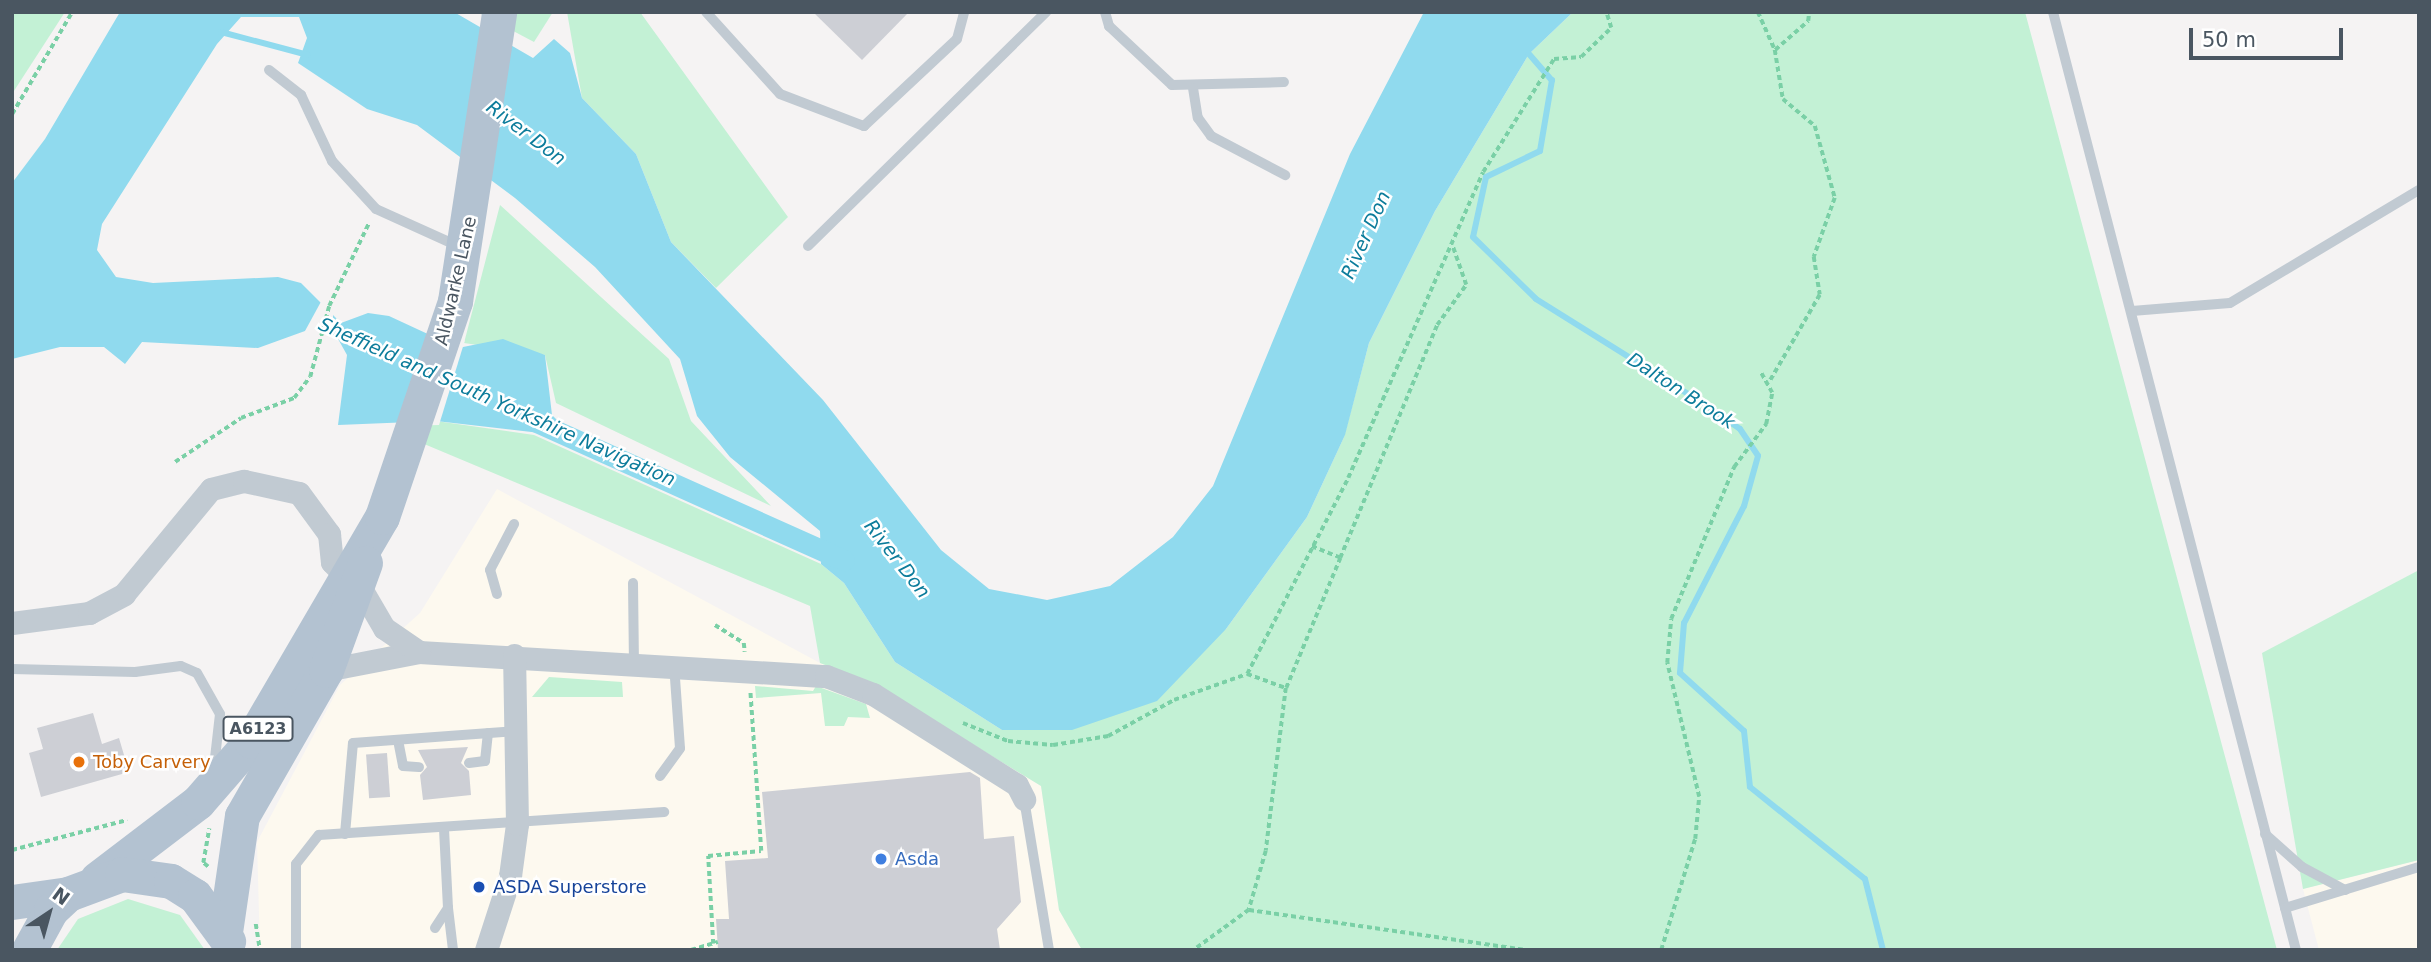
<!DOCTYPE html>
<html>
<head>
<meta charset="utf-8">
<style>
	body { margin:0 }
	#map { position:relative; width:2431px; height:962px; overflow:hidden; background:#f5f3f3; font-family:"DejaVu Sans",sans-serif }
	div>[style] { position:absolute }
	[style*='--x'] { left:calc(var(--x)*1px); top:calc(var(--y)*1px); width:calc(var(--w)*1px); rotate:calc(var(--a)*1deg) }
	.commercial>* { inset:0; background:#fdf9ef }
	.green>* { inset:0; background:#c3f1d5 }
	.water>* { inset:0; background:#90daee }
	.pier>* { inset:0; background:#f5f3f3 }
	.stream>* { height:6px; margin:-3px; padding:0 3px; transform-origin:3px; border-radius:3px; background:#90daee }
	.canal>* { height:21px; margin:-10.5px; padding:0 10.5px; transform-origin:10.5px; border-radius:10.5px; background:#90daee }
	.building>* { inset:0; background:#cdcfd5; transform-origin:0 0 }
	.path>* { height:3.5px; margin-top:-1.75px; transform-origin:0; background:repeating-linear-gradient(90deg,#7ad0a6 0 5px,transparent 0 8.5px) }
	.lane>* { height:10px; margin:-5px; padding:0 5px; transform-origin:5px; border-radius:5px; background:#c1cad2 }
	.street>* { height:23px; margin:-11.5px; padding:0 11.5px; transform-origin:11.5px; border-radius:11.5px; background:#c1cad2 }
	.primary>* { height:35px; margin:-17.5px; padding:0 17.5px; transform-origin:17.5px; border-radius:17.5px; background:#b3c2d1 }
	.dots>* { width:19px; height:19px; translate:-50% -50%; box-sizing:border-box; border:4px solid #fff; border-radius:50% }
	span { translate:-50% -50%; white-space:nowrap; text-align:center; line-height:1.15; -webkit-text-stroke:5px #fff; paint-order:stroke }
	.shield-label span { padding:2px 5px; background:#fff; border:2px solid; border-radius:5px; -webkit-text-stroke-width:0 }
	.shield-label { font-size:16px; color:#4a5661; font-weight:700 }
	.street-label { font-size:18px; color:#4a5661 }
	.food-label { font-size:18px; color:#c56008 }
	.left { translate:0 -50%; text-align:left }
	.shop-label { font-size:18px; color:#366cbe }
	.transit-label { font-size:18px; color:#164399 }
	.water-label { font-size:19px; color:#0c7c9b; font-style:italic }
	.frame { position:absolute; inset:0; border:14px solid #4a5661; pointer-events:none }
	.north { position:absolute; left:14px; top:878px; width:70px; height:70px; -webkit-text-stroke:5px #fff; paint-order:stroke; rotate:36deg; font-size:19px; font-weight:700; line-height:28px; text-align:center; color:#4a5661 }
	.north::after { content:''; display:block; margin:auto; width:24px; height:32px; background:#4a5661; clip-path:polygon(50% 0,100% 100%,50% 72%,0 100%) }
	.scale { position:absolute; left:2189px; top:28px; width:154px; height:32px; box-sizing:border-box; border:4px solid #4a5661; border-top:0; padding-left:9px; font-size:21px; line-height:24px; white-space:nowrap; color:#4a5661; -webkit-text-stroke:5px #fff; paint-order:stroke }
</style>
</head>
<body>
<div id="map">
	<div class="commercial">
		<i style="clip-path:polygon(497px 489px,820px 663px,872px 683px,1041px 786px,1059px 910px,1082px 950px,260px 950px,257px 842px,340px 685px,420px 613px)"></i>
		<i style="clip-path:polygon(2419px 860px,2419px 950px,2319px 950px,2303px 889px)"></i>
	</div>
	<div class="green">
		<i style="clip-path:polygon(12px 12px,65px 12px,12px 94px)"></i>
		<i style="clip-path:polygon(477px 12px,553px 12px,534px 42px)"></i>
		<i style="clip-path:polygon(567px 12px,640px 12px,788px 217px,716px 288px,671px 242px,636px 154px,582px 98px)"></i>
		<i style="clip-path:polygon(1573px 12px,2025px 12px,2277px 950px,1082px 950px,1059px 910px,1041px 786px,872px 683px,820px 663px,810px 606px,417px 441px,436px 421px,534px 435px,821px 564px,844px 583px,895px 662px,1002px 730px,1226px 629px,1307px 517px,1344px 437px,1369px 343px,1435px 211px,1529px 54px)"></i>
		<i style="clip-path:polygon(500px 205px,669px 359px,691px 421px,771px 506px,556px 403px,545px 355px,464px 343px)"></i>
		<i style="clip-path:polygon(2419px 570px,2419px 860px,2303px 889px,2262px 653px)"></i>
		<i style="clip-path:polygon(549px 677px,622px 682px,623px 697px,532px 697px)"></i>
		<i style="clip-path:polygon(755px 686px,813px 691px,816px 686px,866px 704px,870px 718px,848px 717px,844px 726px,825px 726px,821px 693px,756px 698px)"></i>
		<i style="clip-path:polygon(128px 899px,180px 915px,205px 950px,57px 950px,78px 919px)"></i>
	</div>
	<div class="water">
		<i style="clip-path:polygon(120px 12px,454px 12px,533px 58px,554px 39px,570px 53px,582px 98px,636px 154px,671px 242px,823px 400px,941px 550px,989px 589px,1047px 600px,1110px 586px,1173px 537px,1213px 486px,1350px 154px,1424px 12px,1573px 12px,1529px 54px,1435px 211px,1369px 343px,1345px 435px,1307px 517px,1226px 629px,1157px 701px,1072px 730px,1002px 730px,895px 662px,844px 583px,821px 564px,820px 531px,730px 457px,697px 416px,680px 359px,595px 267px,515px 198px,417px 125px,367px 109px,298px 63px,307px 38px,299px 17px,241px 17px,217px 44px,102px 224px,97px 250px,116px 277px,153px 283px,278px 277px,301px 283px,341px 323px,368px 313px,389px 316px,458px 348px,503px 339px,545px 355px,552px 415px,562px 425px,557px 435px,436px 421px,338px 425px,347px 355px,337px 337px,316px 327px,258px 348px,142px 342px,125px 364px,104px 347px,60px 347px,12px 359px,12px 183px,45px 139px)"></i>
	</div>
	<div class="pier">
		<i style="clip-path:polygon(323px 298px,333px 314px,333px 339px,305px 331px)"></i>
		<i style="clip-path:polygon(465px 340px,439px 425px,401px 426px,458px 344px)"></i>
	</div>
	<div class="stream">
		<i style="--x:221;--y:32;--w:90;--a:14.8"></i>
		<i style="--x:1529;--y:54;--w:35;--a:49"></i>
		<i style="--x:1552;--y:80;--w:72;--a:99.6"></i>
		<i style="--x:1540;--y:151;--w:60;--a:154.3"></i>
		<i style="--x:1486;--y:177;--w:61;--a:102.2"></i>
		<i style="--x:1473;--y:237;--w:88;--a:44.5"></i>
		<i style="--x:1536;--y:299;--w:202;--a:32"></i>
		<i style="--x:1707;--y:406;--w:40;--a:34.9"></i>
		<i style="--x:1740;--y:429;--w:32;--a:56"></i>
		<i style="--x:1758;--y:456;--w:52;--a:105.6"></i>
		<i style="--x:1744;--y:506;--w:131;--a:117.1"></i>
		<i style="--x:1684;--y:623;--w:50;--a:94.6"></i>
		<i style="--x:1680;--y:673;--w:86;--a:42.2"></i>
		<i style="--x:1744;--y:731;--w:56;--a:83.9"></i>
		<i style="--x:1750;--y:787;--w:147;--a:38.7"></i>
		<i style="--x:1865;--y:879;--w:73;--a:75.8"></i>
	</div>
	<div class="canal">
		<i style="--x:532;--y:420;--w:342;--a:24.2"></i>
	</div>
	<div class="building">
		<i style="clip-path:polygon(813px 12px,909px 12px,862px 60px)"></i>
		<i style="clip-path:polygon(93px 713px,102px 744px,119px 738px,129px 772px,41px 797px,29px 753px,43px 749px,37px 728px)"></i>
		<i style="clip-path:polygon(468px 747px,461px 763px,469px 771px,471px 795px,423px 800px,420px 775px,427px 767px,418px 750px)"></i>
		<i style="left:387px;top:753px;width:44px;height:21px;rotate:86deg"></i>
		<i style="clip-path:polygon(970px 772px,980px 778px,984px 839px,1014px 836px,1021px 902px,997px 929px,1000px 950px,718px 950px,716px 919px,729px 919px,725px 861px,768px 858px,762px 792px)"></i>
	</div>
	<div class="path">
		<i style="--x:1758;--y:12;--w:42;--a:65.9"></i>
		<i style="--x:1775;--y:50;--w:50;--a:80.7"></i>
		<i style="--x:1783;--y:99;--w:42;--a:40.2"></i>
		<i style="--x:1815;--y:126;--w:75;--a:74.5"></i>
		<i style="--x:1835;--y:198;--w:63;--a:109.6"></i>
		<i style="--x:1814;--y:257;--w:38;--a:81"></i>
		<i style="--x:1820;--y:295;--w:102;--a:120.1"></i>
		<i style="--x:1775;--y:50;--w:44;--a:-41.3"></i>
		<i style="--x:1808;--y:21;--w:9;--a:-84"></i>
		<i style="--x:12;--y:114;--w:118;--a:-59.5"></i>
		<i style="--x:175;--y:462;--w:79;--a:-33.7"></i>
		<i style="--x:241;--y:418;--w:57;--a:-20.7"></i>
		<i style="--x:294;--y:398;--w:26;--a:-53"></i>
		<i style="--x:310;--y:377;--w:73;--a:-75"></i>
		<i style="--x:329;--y:306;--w:92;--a:-64.3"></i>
		<i style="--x:1340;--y:558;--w:252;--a:-67.4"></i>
		<i style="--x:1437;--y:325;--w:49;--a:-54.1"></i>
		<i style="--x:1466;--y:285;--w:42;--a:-109.3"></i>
		<i style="--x:715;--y:625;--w:34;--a:32"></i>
		<i style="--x:744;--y:643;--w:9;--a:84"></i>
		<i style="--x:1247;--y:674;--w:220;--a:-62.7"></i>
		<i style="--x:1348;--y:478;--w:334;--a:-66.2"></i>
		<i style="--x:1483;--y:172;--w:133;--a:-57.9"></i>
		<i style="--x:1554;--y:59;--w:27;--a:-4"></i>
		<i style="--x:1581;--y:57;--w:42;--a:-44"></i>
		<i style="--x:1611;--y:28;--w:17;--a:-107"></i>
		<i style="--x:1286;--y:688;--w:141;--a:-67.4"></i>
		<i style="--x:1340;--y:558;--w:32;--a:-158"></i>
		<i style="--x:963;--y:723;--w:48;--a:21.8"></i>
		<i style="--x:1008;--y:741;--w:45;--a:5.1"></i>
		<i style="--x:1053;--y:745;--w:56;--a:-9.3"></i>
		<i style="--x:1108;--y:736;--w:75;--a:-28.6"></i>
		<i style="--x:1174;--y:700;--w:77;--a:-19.6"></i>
		<i style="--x:1247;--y:674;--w:41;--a:19.7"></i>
		<i style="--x:1286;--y:688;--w:164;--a:97"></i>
		<i style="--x:1266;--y:851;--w:61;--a:106.1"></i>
		<i style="--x:1249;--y:910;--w:68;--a:144"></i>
		<i style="--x:12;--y:850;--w:119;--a:-14.6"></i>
		<i style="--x:208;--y:867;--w:6;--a:-141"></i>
		<i style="--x:203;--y:863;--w:35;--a:-80"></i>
		<i style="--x:1249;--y:910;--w:282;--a:8.2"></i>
		<i style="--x:256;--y:924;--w:26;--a:81"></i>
		<i style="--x:713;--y:944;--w:88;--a:-93.3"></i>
		<i style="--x:708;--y:856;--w:53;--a:-5.4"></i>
		<i style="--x:761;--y:851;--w:160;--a:-93.9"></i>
		<i style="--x:691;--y:950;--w:28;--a:-17"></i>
		<i style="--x:1661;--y:950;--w:116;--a:-73"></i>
		<i style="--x:1695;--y:839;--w:42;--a:-84.6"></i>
		<i style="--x:1699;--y:797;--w:138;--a:-103.4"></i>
		<i style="--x:1667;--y:663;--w:44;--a:-84.8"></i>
		<i style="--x:1671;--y:619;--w:165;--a:-67.5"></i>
		<i style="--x:1734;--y:467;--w:54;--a:-53.3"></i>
		<i style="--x:1766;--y:424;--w:32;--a:-79"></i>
		<i style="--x:1772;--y:393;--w:25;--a:-119"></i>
	</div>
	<div class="lane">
		<i style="--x:706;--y:12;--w:110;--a:47.9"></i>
		<i style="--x:780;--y:94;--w:90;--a:20.9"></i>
		<i style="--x:864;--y:126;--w:127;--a:-43.1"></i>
		<i style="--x:957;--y:39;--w:28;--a:-75"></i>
		<i style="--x:1105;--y:12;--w:15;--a:74"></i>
		<i style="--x:1109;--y:26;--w:86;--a:43.1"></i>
		<i style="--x:1172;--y:85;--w:112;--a:-1.5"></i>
		<i style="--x:2053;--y:12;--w:969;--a:75.48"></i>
		<i style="--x:269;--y:70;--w:41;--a:38"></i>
		<i style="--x:301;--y:95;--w:73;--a:64.8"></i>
		<i style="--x:332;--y:161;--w:65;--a:47.5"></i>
		<i style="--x:376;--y:209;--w:92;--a:24.3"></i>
		<i style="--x:1193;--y:88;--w:30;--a:81"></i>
		<i style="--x:1198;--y:118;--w:22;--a:54"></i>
		<i style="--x:1211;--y:136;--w:84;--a:27.8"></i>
		<i style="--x:808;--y:246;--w:334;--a:-44.5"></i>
		<i style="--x:2132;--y:311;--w:98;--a:-4.7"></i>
		<i style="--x:2230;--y:303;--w:220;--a:-30.9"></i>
		<i style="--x:633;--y:583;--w:79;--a:89.3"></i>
		<i style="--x:497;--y:594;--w:25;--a:-106"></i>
		<i style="--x:490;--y:570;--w:52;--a:-62.4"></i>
		<i style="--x:12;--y:669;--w:123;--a:1.4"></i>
		<i style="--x:135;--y:672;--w:46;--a:-7.4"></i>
		<i style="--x:181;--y:666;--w:17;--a:24"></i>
		<i style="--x:197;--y:673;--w:47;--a:60.7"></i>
		<i style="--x:220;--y:714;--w:53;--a:96.5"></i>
		<i style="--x:398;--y:740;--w:26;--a:79"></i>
		<i style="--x:403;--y:766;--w:16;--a:4"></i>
		<i style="--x:469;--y:763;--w:16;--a:-7"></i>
		<i style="--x:485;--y:761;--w:28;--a:-84"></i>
		<i style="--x:660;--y:776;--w:34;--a:-54"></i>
		<i style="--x:680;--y:748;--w:83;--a:-94.1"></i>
		<i style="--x:1024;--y:799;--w:153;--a:80.6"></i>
		<i style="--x:345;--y:834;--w:91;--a:-85"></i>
		<i style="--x:353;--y:743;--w:162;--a:-4.2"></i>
		<i style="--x:2265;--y:834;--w:50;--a:41.7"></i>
		<i style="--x:2302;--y:867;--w:49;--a:28.1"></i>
		<i style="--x:448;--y:908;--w:42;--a:83.2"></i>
		<i style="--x:2285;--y:908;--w:140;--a:-17"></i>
		<i style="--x:435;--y:928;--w:24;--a:-57"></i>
		<i style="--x:448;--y:908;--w:80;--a:-92.9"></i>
		<i style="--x:296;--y:950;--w:86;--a:-90"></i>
		<i style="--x:296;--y:864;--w:37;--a:-52"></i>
		<i style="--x:319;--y:835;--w:346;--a:-3.8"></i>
	</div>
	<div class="street">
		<i style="--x:12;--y:623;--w:78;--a:-7.4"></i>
		<i style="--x:89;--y:613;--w:40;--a:-28"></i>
		<i style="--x:124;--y:594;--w:136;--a:-50.4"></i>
		<i style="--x:211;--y:489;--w:34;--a:-14"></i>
		<i style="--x:244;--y:481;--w:56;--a:12.3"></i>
		<i style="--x:299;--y:493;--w:51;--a:53.8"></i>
		<i style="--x:329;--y:534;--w:28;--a:84"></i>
		<i style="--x:332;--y:562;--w:17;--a:45"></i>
		<i style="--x:419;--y:652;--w:408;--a:3.4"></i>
		<i style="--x:826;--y:676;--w:50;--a:21"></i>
		<i style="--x:873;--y:694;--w:170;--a:32.3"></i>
		<i style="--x:1017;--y:785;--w:16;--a:63"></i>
		<i style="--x:326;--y:670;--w:95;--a:-11"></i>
		<i style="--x:419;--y:652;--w:42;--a:-145.6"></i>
		<i style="--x:384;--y:628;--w:48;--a:-120.3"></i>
		<i style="--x:486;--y:950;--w:78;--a:-72"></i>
		<i style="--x:510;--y:876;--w:52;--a:-82.3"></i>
		<i style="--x:517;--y:824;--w:169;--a:-91"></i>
	</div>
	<div class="primary">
		<i style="--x:97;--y:879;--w:127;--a:-37.3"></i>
		<i style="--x:198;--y:802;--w:81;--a:-49"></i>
		<i style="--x:251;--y:741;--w:259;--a:-59.7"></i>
		<i style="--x:382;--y:517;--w:228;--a:-71.3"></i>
		<i style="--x:455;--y:301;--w:292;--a:-81.3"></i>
		<i style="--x:12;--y:902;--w:57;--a:-8.1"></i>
		<i style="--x:225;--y:932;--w:117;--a:-81.7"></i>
		<i style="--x:242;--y:816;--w:168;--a:-60.1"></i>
		<i style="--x:326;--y:670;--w:114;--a:-70"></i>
		<i style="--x:29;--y:950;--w:46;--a:-61.2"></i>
		<i style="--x:51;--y:910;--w:23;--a:-43"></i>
		<i style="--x:68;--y:894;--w:58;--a:-20.3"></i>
		<i style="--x:122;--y:874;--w:49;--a:8.1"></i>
		<i style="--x:171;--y:881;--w:28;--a:32"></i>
		<i style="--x:195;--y:896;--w:56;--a:53.7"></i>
	</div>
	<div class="dots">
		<i style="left:79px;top:762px;background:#e8710a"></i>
		<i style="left:881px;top:859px;background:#3f7fe0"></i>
		<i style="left:479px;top:887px;background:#1a4fb4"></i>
	</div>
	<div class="shield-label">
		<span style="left:258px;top:729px">A6123</span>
	</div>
	<div class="street-label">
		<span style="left:456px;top:281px;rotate:-77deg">Aldwarke Lane</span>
	</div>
	<div class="food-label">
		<span class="left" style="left:93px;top:762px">Toby Carvery</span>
	</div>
	<div class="shop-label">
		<span class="left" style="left:895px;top:859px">Asda</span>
	</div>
	<div class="transit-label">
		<span class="left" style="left:493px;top:887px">ASDA Superstore</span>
	</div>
	<div class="water-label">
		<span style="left:526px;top:133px;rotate:37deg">River Don</span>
		<span style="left:1366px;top:235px;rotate:-66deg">River Don</span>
		<span style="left:1681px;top:391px;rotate:33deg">Dalton Brook</span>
		<span style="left:497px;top:402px;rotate:24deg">Sheffield and South Yorkshire Navigation</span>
		<span style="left:897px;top:559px;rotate:52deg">River Don</span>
	</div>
	<div class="frame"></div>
	<div class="north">N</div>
	<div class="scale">50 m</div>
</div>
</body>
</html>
